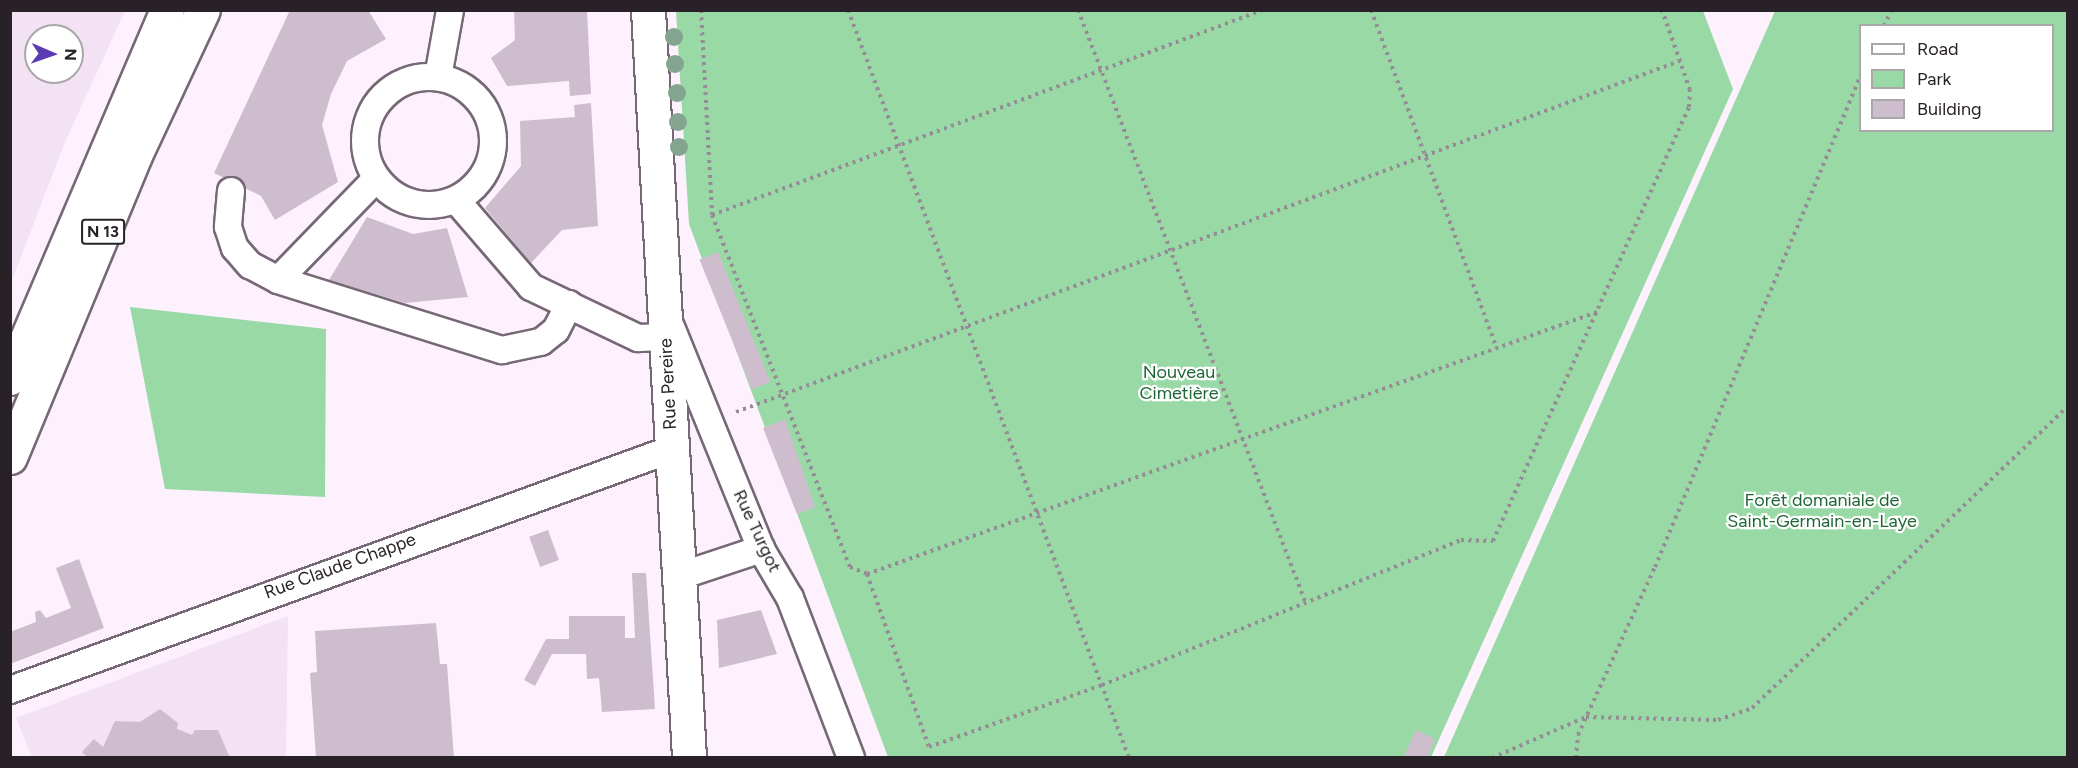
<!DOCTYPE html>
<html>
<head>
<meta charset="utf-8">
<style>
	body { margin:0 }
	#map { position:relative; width:2078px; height:768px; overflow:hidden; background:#fef1fe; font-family:Figtree,sans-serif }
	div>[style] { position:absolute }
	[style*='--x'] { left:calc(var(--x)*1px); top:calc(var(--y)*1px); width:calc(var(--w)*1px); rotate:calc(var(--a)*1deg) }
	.education>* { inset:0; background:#f2e2f4 }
	.green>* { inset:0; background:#98d9a6 }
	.building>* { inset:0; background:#cebecd; transform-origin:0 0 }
	.path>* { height:4px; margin-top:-2px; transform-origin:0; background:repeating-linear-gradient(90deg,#958c95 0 3px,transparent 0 7.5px) }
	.roads { filter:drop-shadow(2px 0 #766876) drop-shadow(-2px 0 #766876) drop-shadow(0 2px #766876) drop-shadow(0 -2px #766876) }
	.street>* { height:26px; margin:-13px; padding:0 13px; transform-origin:13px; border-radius:13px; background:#fff }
	.street>.ring { margin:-13px; padding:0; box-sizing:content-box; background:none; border:26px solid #fff; border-radius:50% }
	.secondary>* { height:33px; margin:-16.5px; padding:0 16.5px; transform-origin:16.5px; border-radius:16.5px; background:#fff }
	.primary>* { height:33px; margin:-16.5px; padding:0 16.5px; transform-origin:16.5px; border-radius:16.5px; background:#fff }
	.trees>* { width:18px; height:18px; margin:-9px; border-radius:50%; background:#83a590 }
	span { translate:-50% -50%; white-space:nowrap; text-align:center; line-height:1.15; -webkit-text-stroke:4.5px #fff; paint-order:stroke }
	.shield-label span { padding:2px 4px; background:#fff; border:2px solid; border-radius:4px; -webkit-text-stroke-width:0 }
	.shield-label { font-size:16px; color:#282228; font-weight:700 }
	.park-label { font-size:18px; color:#1f6636 }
	.street-label { font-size:18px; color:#282228 }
	.frame { position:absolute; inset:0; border:12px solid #282228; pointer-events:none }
	.legend { position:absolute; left:1859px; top:24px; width:195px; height:108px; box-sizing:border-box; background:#fff; border:2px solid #a9a7a9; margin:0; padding:8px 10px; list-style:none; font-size:18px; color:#282228 }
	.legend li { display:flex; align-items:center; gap:12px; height:30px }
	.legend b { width:30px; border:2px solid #a9a7a9 }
	.north { position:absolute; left:24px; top:24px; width:60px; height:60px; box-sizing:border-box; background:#fff; border:2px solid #a9a7a9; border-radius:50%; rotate:92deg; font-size:16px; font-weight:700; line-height:24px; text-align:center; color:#282228 }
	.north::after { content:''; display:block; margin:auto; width:21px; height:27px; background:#5b3bb3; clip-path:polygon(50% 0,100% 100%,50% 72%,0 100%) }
</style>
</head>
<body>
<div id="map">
	<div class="education">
		<i style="clip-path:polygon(evenodd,11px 10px,125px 11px,65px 142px,11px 283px,11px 10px,36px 36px,72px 36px,72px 72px,36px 72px,36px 36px)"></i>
		<i style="clip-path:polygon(288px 616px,286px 757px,32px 757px,16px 718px)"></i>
	</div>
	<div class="green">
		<i style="clip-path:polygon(676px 11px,1703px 11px,1733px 89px,1431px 757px,888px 757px,689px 224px)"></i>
		<i style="clip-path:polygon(evenodd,1775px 11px,2067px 11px,2067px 757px,1444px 757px,1775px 11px,1860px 26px,2052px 26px,2052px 130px,1860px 130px,1860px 26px)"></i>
		<i style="clip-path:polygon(130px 307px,326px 329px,325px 497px,165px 489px)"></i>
	</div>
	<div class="building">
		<i style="clip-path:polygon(290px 10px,368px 10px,386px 39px,347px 61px,331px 94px,322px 125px,338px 182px,275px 220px,261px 196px,214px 173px)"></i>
		<i style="clip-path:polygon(514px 10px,587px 10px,591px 94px,570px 96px,569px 81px,507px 86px,491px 58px,515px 40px)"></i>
		<i style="clip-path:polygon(591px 103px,598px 226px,562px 230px,531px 263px,485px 208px,521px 166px,520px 121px,575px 117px,574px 105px)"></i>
		<i style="clip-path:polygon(367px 217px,413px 234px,447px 228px,468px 297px,405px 303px,329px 280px)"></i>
		<i style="left:718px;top:252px;width:140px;height:20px;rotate:68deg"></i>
		<i style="clip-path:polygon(785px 419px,815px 507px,797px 514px,763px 428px)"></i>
		<i style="left:548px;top:530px;width:32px;height:20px;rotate:70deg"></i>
		<i style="clip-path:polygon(79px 559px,104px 628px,10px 664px,10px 632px,36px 622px,35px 612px,40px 610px,46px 618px,71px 608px,56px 568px)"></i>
		<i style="clip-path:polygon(632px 573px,646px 573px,655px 709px,602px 712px,599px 678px,587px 679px,586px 654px,552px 654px,535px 686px,524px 680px,546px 639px,569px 639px,569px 616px,625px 616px,625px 638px,635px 638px)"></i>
		<i style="clip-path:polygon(761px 610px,777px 654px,719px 668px,717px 620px)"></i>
		<i style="clip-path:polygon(436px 623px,440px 664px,447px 664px,454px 758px,316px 758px,310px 673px,317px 672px,315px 631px)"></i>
		<i style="clip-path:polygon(160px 709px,178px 723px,177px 729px,192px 735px,195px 730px,218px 730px,230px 758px,88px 758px,82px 752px,94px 739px,103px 747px,115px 721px,140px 722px)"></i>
		<i style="clip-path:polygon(1416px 730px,1435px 739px,1427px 758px,1403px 758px)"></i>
	</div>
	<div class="path">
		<i style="--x:701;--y:10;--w:205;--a:86.9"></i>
		<i style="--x:712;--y:215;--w:378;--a:68.6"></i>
		<i style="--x:850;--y:567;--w:18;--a:22"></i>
		<i style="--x:867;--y:574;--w:184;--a:70.3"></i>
		<i style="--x:929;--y:747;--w:184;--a:-19.7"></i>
		<i style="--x:1102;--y:685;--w:387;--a:-22"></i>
		<i style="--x:1461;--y:540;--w:32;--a:2"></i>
		<i style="--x:1493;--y:541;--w:476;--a:-65.7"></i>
		<i style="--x:1689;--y:107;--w:17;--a:-87"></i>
		<i style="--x:1690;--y:90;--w:85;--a:-109.3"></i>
		<i style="--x:848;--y:10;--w:799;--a:69.41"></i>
		<i style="--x:1078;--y:10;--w:633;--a:68.99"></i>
		<i style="--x:1371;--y:10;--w:361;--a:69.6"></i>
		<i style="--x:1884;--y:26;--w:17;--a:-66"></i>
		<i style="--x:712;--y:215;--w:588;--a:-20.41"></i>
		<i style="--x:736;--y:412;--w:1007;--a:-20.4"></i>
		<i style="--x:867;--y:574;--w:776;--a:-19.74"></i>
		<i style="--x:1492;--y:758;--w:103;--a:-23.6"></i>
		<i style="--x:1586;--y:717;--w:132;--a:1.3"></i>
		<i style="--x:1718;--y:720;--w:36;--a:-19"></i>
		<i style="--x:1752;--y:708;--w:437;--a:-43.7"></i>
		<i style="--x:1576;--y:758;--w:23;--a:-85"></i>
		<i style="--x:1578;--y:735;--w:185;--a:-65.4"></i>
		<i style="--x:1655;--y:567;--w:531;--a:-67.3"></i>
	</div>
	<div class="roads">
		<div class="street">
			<i class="ring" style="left:365px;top:77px;width:102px;height:102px"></i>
			<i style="--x:438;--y:77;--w:68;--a:-79.8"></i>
			<i style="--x:231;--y:191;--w:36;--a:95"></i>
			<i style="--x:228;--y:227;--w:22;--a:72"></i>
			<i style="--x:235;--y:248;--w:23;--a:49"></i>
			<i style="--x:250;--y:265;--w:32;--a:28"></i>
			<i style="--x:278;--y:280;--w:235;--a:17.4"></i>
			<i style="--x:502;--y:350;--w:40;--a:-12"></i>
			<i style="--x:541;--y:342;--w:19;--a:-39"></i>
			<i style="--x:556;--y:330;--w:29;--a:-63"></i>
			<i style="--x:456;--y:200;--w:115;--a:49.2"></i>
			<i style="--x:531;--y:287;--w:119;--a:25.5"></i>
			<i style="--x:638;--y:338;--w:28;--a:-2"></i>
			<i style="--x:278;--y:280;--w:141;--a:-45.9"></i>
			<i style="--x:671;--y:327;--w:240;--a:67.9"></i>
			<i style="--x:761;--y:549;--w:57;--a:59.4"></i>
			<i style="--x:790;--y:598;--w:171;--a:69.1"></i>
			<i style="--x:677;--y:577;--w:89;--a:-18.4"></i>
			<i style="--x:10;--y:690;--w:705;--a:-20"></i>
		</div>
		<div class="secondary">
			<i style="--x:648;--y:10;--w:749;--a:86.86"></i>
		</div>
		<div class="primary">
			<i style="--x:10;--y:378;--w:400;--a:-66.9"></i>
			<i style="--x:10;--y:457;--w:327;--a:-67.5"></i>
			<i style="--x:135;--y:155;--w:160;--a:-64.9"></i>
		</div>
	</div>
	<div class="trees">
		<i style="left:674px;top:37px"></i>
		<i style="left:675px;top:64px"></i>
		<i style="left:677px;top:93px"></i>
		<i style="left:678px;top:122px"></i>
		<i style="left:679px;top:147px"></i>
	</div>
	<div class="shield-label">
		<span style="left:103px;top:232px">N 13</span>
	</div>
	<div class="park-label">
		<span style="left:1179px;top:383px">Nouveau<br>Cimetière</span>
		<span style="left:1822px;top:511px">Forêt domaniale de<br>Saint-Germain-en-Laye</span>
	</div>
	<div class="street-label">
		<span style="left:668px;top:384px;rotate:-93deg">Rue Pereire</span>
		<span style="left:757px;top:531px;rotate:65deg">Rue Turgot</span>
		<span style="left:340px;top:566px;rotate:-20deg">Rue Claude Chappe</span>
	</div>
	<div class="frame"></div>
	<ul class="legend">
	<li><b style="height:8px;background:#fff"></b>Road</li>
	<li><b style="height:16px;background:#98d9a6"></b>Park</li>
	<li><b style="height:16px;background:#cebecd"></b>Building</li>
	</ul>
	<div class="north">N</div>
</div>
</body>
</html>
